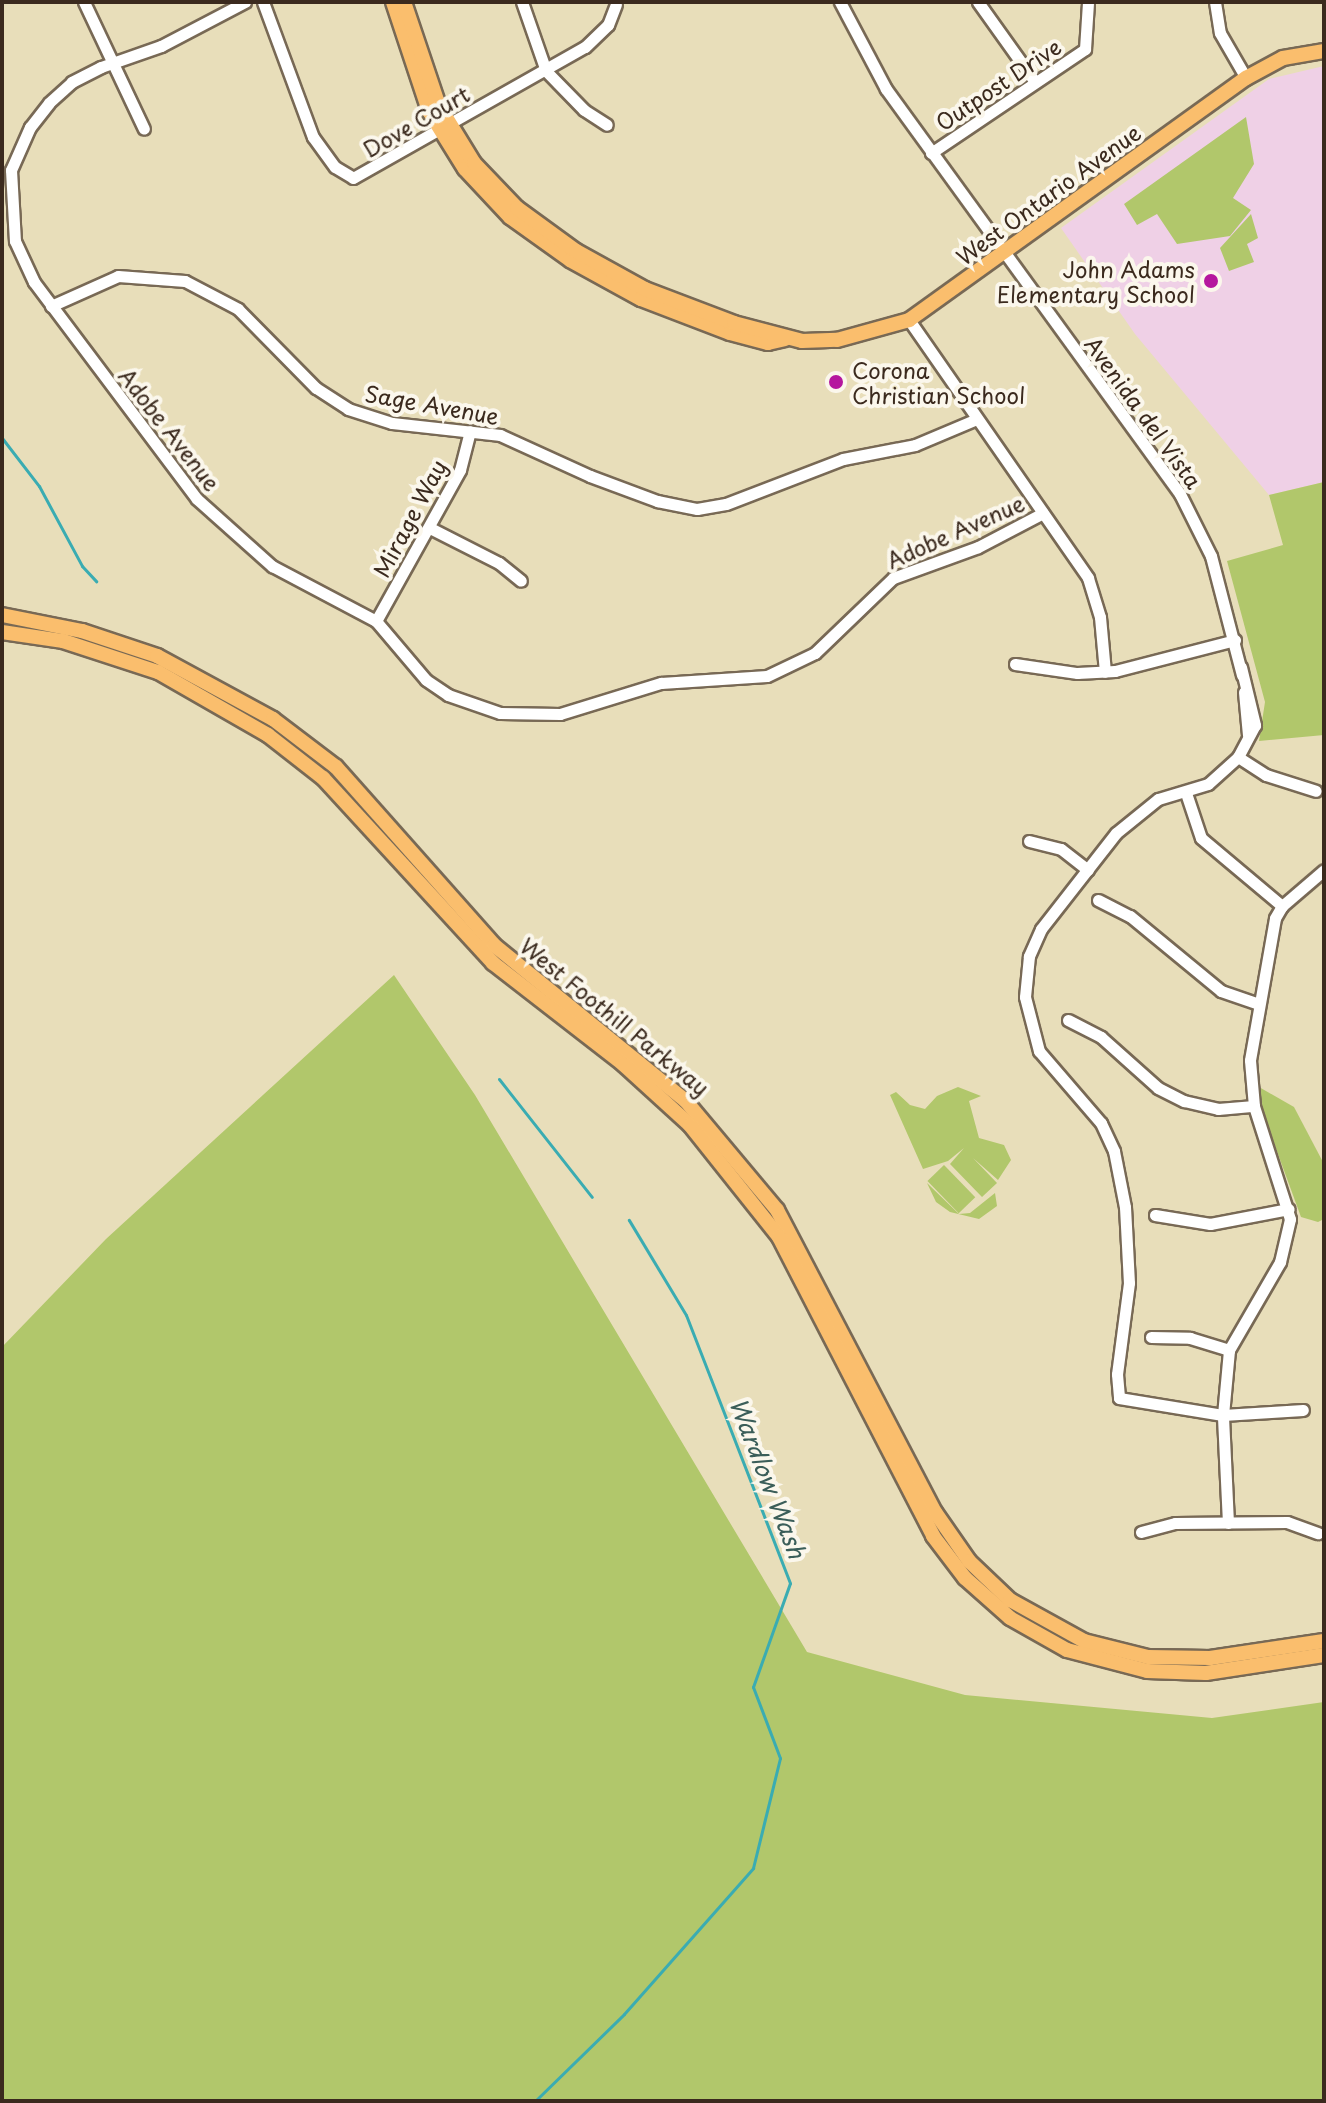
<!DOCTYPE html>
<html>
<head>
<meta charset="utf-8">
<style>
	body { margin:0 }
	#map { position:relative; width:1326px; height:2103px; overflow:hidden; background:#e8deba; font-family:"Playpen Sans",sans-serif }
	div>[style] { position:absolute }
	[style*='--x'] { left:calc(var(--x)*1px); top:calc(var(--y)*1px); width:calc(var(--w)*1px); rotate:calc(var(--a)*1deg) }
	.built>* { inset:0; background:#efd0e6 }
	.green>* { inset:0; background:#b1c76b; transform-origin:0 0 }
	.stream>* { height:3px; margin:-1.5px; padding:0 1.5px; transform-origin:1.5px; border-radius:1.5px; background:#3aacb2 }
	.roads { filter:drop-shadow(2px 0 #786955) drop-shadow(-2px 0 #786955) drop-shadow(0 2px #786955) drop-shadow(0 -2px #786955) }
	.minor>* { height:11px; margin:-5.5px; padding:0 5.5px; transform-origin:5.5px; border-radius:5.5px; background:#fff }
	.major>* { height:14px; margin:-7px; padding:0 7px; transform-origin:7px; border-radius:7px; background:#fabe6d }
	.dots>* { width:22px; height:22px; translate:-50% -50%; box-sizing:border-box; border:4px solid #fbf7ec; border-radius:50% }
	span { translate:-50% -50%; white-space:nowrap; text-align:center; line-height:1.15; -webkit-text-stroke:8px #fbf7ec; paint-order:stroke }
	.street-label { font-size:22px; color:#3b2a1e }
	.poi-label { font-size:22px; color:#3b2a1e }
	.right { translate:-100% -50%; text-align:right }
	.left { translate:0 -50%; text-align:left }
	.water-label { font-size:24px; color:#3b5e59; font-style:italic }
	.frame { position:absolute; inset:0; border:4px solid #3b2a1e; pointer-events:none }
</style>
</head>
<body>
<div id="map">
	<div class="built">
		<i style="clip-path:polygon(1324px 66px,1324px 482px,1269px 495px,1135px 334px,1061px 228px,1269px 79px)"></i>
	</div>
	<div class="green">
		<i style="clip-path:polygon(1246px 117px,1254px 164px,1233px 198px,1251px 210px,1230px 236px,1177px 244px,1157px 214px,1137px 225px,1124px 204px)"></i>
		<i style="clip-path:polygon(1251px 214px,1258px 238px,1247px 244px,1254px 262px,1229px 271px,1220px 248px)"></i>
		<i style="clip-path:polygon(1324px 482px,1324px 735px,1259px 741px,1265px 702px,1227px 561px,1283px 545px,1269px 495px)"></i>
		<i style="clip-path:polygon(394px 975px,475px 1095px,807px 1652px,965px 1695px,1212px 1718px,1324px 1702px,1324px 2101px,2px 2101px,2px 1347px,106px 1239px)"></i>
		<i style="clip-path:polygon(958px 1087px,981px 1096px,969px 1101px,979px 1138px,1004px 1145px,1011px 1160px,998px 1180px,973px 1158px,997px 1183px,982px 1197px,950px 1164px,964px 1148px,948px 1161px,923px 1169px,890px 1095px,896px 1092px,910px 1105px,925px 1109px,937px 1096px)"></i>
		<i style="clip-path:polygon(1259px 1087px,1294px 1107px,1324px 1164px,1324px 1219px,1318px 1222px,1301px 1217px,1263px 1113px)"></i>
		<i style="left:944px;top:1165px;width:45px;height:23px;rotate:46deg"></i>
		<i style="clip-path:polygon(927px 1183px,959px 1214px,970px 1213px,995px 1193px,997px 1206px,979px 1219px,950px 1212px,936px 1202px)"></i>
	</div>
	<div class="stream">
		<i style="--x:2;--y:438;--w:61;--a:52.4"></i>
		<i style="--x:39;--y:486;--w:91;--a:61.7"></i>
		<i style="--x:82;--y:566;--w:21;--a:47"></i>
		<i style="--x:499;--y:1079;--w:150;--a:51.8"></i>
		<i style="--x:535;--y:2101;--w:124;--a:-44.3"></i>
		<i style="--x:624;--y:2014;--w:195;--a:-48.5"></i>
		<i style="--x:753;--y:1868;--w:113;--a:-76.2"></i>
		<i style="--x:780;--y:1758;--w:76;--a:-110.8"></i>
		<i style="--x:753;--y:1687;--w:110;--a:-70.4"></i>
		<i style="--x:790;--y:1583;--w:287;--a:-111.2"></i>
		<i style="--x:686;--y:1315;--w:111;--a:-121"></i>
	</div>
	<div class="roads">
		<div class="minor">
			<i style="--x:84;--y:2;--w:140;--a:64.7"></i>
			<i style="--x:245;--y:2;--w:95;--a:152.4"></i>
			<i style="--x:161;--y:46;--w:64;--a:160.7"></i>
			<i style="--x:101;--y:67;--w:33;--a:153"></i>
			<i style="--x:72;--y:82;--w:31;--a:138"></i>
			<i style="--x:49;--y:103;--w:31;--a:128"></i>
			<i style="--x:30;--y:127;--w:47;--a:113.8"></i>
			<i style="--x:11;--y:170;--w:71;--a:86.8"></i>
			<i style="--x:15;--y:241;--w:45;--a:65.1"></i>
			<i style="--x:34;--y:282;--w:271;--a:53.1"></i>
			<i style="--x:197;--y:499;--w:101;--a:41.8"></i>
			<i style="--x:272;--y:566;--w:118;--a:27.9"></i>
			<i style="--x:376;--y:621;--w:77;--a:49.7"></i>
			<i style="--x:426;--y:680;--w:27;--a:34"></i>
			<i style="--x:448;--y:695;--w:55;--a:19.1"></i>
			<i style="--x:500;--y:713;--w:60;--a:1"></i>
			<i style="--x:560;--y:714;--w:106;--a:-17.1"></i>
			<i style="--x:661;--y:683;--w:106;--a:-3.8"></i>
			<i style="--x:767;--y:676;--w:53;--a:-25.6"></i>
			<i style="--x:815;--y:653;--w:108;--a:-43.9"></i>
			<i style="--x:893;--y:578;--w:90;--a:-20"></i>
			<i style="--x:978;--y:547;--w:73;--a:-27.6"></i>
			<i style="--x:263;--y:2;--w:144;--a:69.7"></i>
			<i style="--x:313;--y:137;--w:37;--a:54"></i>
			<i style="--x:335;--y:167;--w:21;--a:31"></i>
			<i style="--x:353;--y:178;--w:266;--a:-29.5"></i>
			<i style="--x:585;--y:47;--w:32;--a:-44"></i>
			<i style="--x:608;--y:25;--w:22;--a:-69"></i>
			<i style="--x:522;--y:2;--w:73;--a:70.8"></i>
			<i style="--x:546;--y:71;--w:54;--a:45.7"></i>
			<i style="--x:584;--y:110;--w:27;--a:33"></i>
			<i style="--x:840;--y:2;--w:98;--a:62.1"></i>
			<i style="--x:886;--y:89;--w:500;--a:54.02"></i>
			<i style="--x:1180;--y:494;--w:69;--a:63.4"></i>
			<i style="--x:1211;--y:556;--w:123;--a:75.4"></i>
			<i style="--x:978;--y:2;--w:98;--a:54.5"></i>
			<i style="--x:1215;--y:2;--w:31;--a:81"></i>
			<i style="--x:1220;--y:33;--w:52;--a:60"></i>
			<i style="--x:931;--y:153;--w:186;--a:-34"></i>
			<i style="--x:1085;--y:49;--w:47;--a:-86.3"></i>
			<i style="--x:51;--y:306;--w:73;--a:-24.1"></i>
			<i style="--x:118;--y:276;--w:67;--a:4.3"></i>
			<i style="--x:185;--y:281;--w:60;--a:27.8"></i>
			<i style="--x:238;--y:309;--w:111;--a:45.4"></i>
			<i style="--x:316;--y:388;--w:38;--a:33"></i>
			<i style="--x:348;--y:409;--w:46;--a:17.7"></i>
			<i style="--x:392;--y:423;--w:109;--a:6.3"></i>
			<i style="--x:500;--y:435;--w:99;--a:24.5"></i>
			<i style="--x:590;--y:476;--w:72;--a:20.5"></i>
			<i style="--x:657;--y:501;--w:41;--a:11.3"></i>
			<i style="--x:697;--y:509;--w:29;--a:-10"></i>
			<i style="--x:726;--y:504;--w:125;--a:-21"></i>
			<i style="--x:843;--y:459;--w:73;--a:-11"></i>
			<i style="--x:915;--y:445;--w:67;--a:-22.8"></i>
			<i style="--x:909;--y:320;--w:314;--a:55.2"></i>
			<i style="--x:1088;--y:578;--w:41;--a:72.9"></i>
			<i style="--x:1100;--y:617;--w:55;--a:84.8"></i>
			<i style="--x:430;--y:528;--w:77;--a:26.9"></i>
			<i style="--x:499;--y:563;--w:28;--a:39"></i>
			<i style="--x:376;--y:621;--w:173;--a:-60.9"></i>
			<i style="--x:460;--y:470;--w:40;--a:-75.6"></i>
			<i style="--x:1015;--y:664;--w:63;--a:8.3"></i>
			<i style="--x:1077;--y:673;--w:38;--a:-3"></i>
			<i style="--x:1115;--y:671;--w:124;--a:-14.5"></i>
			<i style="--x:1241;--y:667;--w:60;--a:76.4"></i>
			<i style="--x:1255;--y:725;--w:36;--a:118"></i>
			<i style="--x:1238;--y:757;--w:40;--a:138"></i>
			<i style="--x:1208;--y:784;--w:52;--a:163.3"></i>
			<i style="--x:1158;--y:799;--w:54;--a:141"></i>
			<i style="--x:1116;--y:833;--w:122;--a:128"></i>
			<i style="--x:1041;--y:929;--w:30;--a:114"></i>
			<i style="--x:1029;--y:956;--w:41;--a:95.6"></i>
			<i style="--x:1025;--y:997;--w:56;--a:75.5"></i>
			<i style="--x:1039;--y:1051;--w:95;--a:49.3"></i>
			<i style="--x:1101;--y:1123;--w:31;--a:65"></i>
			<i style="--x:1114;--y:1151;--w:57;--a:78.9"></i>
			<i style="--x:1125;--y:1207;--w:76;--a:87"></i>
			<i style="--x:1129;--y:1283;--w:92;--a:97.5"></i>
			<i style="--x:1117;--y:1374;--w:24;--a:85"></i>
			<i style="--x:1119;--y:1398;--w:105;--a:9.3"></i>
			<i style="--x:1223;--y:1415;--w:80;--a:-3.6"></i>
			<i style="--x:1244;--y:692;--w:43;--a:84.7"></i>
			<i style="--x:1238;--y:757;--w:33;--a:33"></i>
			<i style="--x:1266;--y:775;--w:52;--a:17.7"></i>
			<i style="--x:1186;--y:793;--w:47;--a:71.6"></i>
			<i style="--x:1201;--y:838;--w:106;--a:40"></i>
			<i style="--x:1029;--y:841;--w:33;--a:14"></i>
			<i style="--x:1061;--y:849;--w:34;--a:38"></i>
			<i style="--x:1098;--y:900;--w:36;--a:27"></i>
			<i style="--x:1130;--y:916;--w:118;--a:39.5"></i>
			<i style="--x:1221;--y:991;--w:40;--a:18.9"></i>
			<i style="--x:1068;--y:1020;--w:37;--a:27"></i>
			<i style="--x:1101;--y:1037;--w:76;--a:41.8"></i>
			<i style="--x:1158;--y:1088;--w:29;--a:27"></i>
			<i style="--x:1184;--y:1101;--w:35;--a:13"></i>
			<i style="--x:1218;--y:1109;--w:36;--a:-5"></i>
			<i style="--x:1155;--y:1215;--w:56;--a:9.3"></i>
			<i style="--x:1210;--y:1224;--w:80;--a:-10.8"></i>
			<i style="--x:1151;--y:1337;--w:39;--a:1"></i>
			<i style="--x:1190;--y:1338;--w:41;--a:17.1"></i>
			<i style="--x:1228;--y:1523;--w:108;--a:-92.7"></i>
			<i style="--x:1223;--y:1415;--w:65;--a:-84.7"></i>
			<i style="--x:1229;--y:1350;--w:102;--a:-59.9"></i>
			<i style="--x:1280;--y:1262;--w:44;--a:-76.9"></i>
			<i style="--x:1290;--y:1219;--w:119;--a:-107.7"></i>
			<i style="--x:1254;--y:1106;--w:46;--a:-95"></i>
			<i style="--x:1250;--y:1060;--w:144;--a:-80"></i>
			<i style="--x:1275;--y:918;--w:14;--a:-60"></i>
			<i style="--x:1282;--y:906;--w:55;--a:-40.6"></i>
			<i style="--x:1141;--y:1532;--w:35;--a:-15"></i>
			<i style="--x:1175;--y:1523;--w:112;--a:-0.5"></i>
			<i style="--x:1287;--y:1522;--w:33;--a:20"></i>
		</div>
		<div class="major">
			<i style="--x:393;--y:2;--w:115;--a:71.7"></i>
			<i style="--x:429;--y:111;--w:68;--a:58.2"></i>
			<i style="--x:465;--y:169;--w:66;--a:46.8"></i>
			<i style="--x:510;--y:217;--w:74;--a:35.6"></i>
			<i style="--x:570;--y:260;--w:81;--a:28.8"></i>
			<i style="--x:641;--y:299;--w:95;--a:20.9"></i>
			<i style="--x:730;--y:333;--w:39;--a:15"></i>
			<i style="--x:768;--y:343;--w:17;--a:-13"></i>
			<i style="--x:404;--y:2;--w:110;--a:71.4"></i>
			<i style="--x:439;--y:106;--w:67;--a:58.4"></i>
			<i style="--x:474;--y:163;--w:62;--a:46.3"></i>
			<i style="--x:517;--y:208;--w:73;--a:36.1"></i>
			<i style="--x:576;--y:251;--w:79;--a:28.8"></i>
			<i style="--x:645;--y:289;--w:95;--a:20.9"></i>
			<i style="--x:734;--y:323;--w:70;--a:14.8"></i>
			<i style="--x:802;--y:341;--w:35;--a:-2"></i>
			<i style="--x:837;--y:340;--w:75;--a:-15.5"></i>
			<i style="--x:909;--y:320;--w:415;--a:-35.7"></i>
			<i style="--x:1246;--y:78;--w:42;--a:-28.4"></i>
			<i style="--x:1283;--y:58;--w:42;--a:-9.7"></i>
			<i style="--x:2;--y:615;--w:82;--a:11.3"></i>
			<i style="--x:82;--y:631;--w:79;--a:18.4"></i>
			<i style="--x:157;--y:656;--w:132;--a:28.5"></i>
			<i style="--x:273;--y:719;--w:79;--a:37.3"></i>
			<i style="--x:336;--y:767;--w:238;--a:48.4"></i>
			<i style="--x:494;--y:945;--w:246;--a:39.1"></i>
			<i style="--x:685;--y:1100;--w:143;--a:50.1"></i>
			<i style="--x:777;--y:1210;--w:341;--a:62.4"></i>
			<i style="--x:935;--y:1512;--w:60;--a:55.2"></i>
			<i style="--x:969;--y:1561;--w:57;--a:43.6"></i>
			<i style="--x:1010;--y:1600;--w:85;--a:29"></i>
			<i style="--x:1084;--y:1641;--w:66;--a:14"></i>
			<i style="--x:1148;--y:1657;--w:62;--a:0.9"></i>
			<i style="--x:1210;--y:1658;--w:115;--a:-8.5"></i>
			<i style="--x:2;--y:632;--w:62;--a:8.4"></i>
			<i style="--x:63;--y:641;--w:100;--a:18.1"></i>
			<i style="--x:158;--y:672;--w:127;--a:29.8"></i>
			<i style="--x:268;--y:735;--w:70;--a:38"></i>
			<i style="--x:323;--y:778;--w:251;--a:47.4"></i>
			<i style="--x:493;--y:963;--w:165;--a:37.8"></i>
			<i style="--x:623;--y:1064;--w:91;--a:42.3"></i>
			<i style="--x:690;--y:1125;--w:143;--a:51.5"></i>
			<i style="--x:779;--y:1237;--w:336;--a:62.7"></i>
			<i style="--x:933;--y:1536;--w:53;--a:52.7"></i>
			<i style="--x:965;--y:1578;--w:60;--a:41.6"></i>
			<i style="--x:1010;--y:1618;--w:65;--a:29.3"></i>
			<i style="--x:1067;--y:1650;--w:83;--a:14.7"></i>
			<i style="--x:1147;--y:1671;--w:59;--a:1.9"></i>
			<i style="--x:1206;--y:1673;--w:119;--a:-8.7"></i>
		</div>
	</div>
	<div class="dots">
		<i style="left:1211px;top:281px;background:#b5179e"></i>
		<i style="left:836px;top:382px;background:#b5179e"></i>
	</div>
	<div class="street-label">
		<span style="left:998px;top:84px;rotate:-34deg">Outpost Drive</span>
		<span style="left:416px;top:121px;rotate:-30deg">Dove Court</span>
		<span style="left:1048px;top:194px;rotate:-36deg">West Ontario Avenue</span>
		<span style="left:432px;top:404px;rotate:10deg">Sage Avenue</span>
		<span style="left:1144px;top:412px;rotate:54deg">Avenida del Vista</span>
		<span style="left:170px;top:429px;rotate:52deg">Adobe Avenue</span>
		<span style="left:409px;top:518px;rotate:-62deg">Mirage Way</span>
		<span style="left:955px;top:531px;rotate:-24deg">Adobe Avenue</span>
		<span style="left:615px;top:1016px;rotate:39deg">West Foothill Parkway</span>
	</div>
	<div class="poi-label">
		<span class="right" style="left:1195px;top:281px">John Adams<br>Elementary School</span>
		<span class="left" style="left:852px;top:382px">Corona<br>Christian School</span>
	</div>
	<div class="water-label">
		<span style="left:768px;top:1478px;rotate:69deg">Wardlow Wash</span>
	</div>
	<div class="frame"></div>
</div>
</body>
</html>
